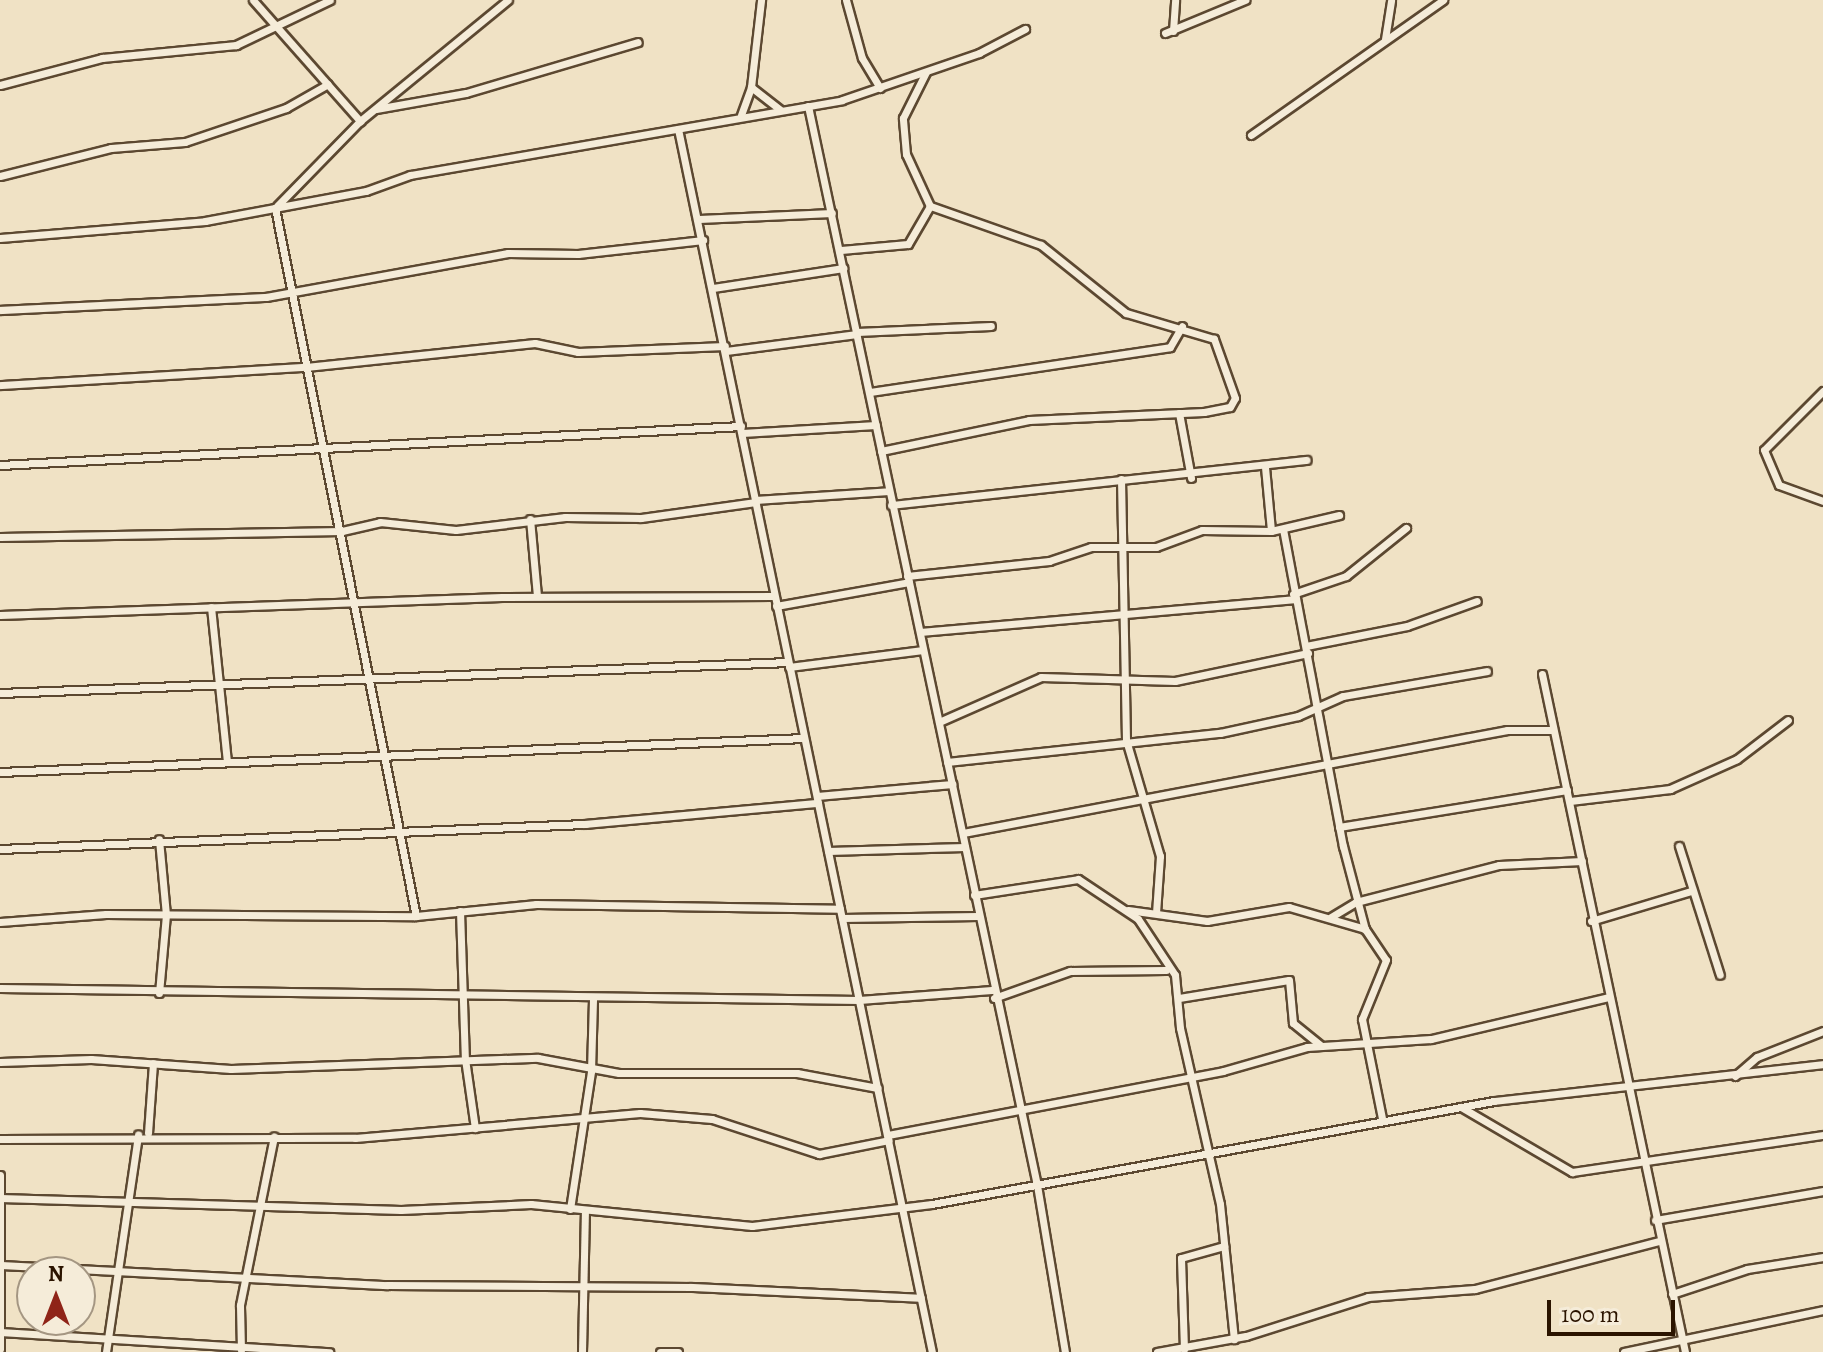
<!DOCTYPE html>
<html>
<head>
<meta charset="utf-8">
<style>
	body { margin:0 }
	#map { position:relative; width:1823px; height:1352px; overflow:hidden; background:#f0e2c5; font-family:Alegreya,serif }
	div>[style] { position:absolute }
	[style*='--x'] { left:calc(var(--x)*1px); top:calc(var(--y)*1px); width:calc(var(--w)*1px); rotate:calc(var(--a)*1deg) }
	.roads { filter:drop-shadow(2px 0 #5c4831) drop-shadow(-2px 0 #5c4831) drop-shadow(0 2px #5c4831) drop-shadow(0 -2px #5c4831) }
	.minor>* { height:7px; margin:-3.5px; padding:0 3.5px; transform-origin:3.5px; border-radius:3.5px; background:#f5ecd9 }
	span { translate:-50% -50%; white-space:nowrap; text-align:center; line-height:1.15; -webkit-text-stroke:8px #f5ecd9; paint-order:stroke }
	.north { position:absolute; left:16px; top:1256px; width:80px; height:80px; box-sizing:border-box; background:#f5ecd9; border:2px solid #a49682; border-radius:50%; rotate:0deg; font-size:22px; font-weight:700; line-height:32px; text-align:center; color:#2b1400 }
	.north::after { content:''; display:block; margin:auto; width:28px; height:36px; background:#8f2418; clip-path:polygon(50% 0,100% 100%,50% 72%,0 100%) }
	.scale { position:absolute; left:1547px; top:1300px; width:128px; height:36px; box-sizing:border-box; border:4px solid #2b1400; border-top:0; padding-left:10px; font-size:24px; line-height:28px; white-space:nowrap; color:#2b1400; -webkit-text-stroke:6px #f5ecd9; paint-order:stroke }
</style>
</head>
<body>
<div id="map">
	<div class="roads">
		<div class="minor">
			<i style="--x:253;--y:0;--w:162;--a:48.5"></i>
			<i style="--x:846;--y:0;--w:60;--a:74.6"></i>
			<i style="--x:862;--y:58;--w:35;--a:59"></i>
			<i style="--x:1173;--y:31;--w:31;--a:-86"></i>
			<i style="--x:1165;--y:33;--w:87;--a:-22.4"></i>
			<i style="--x:1385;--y:39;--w:39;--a:-81"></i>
			<i style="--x:0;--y:85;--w:106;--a:-14.8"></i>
			<i style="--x:102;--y:58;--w:135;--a:-5.5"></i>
			<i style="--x:236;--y:45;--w:104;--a:-25.6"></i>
			<i style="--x:751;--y:87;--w:37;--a:38"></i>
			<i style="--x:808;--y:106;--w:1103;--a:78.02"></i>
			<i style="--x:1037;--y:1185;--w:169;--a:80.5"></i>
			<i style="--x:376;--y:109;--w:91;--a:-10.1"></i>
			<i style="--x:466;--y:93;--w:179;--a:-16.5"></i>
			<i style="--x:741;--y:115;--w:30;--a:-70"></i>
			<i style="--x:751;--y:87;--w:88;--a:-83.4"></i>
			<i style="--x:678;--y:129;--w:1249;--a:78.27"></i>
			<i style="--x:1251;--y:135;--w:235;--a:-35.1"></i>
			<i style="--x:0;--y:176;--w:114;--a:-14.2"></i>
			<i style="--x:111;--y:148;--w:74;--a:-4.6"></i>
			<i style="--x:185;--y:142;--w:107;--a:-18.6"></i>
			<i style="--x:286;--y:108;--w:48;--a:-29.7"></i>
			<i style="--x:277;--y:206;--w:119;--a:-45.7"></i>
			<i style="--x:360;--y:121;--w:191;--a:-39.3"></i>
			<i style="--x:275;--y:208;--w:722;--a:78.74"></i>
			<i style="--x:416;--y:916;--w:121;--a:-5.7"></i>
			<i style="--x:536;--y:904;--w:304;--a:0.9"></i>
			<i style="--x:699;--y:219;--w:133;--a:-2.6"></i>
			<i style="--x:0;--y:238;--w:206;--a:-4.7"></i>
			<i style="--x:205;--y:221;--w:164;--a:-10.6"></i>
			<i style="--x:366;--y:191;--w:47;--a:-20"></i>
			<i style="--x:410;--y:175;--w:438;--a:-9.8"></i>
			<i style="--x:842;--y:100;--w:145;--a:-18.9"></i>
			<i style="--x:979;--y:53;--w:52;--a:-27.6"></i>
			<i style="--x:841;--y:250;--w:67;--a:-5.1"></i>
			<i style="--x:908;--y:244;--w:44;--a:-59.9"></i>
			<i style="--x:713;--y:288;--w:132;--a:-8.7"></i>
			<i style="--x:0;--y:310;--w:266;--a:-2.8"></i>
			<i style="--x:266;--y:297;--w:246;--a:-10.3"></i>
			<i style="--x:508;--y:253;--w:70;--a:0.8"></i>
			<i style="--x:578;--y:254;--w:126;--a:-6.4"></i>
			<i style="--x:857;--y:332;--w:134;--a:-2.6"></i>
			<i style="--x:726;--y:351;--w:132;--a:-7.4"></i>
			<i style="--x:0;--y:385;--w:307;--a:-3.4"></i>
			<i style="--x:306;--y:367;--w:230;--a:-6"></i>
			<i style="--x:535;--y:343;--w:44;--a:11.8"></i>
			<i style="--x:578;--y:352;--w:147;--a:-2.3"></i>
			<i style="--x:1823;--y:391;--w:83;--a:135"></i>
			<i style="--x:1764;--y:450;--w:38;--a:67"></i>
			<i style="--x:1779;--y:485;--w:47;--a:20"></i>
			<i style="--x:870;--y:392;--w:303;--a:-8.5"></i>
			<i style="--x:1170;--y:347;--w:24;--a:-60"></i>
			<i style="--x:1179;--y:413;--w:66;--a:79.5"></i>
			<i style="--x:742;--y:433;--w:134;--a:-3.4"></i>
			<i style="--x:881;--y:451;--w:151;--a:-11.8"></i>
			<i style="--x:1029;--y:420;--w:175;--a:-2.6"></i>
			<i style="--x:1204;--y:412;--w:26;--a:-11"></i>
			<i style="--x:1230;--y:407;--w:10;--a:-61"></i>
			<i style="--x:1235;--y:398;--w:63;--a:-109.6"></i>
			<i style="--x:1214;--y:339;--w:92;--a:-163.5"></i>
			<i style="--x:1126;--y:313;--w:109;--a:-141.3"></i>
			<i style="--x:1041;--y:245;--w:118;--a:-160.6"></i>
			<i style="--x:930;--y:206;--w:57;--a:-114.8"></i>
			<i style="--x:906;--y:154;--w:36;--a:-95"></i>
			<i style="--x:903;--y:118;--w:51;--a:-63.4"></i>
			<i style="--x:0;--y:465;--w:742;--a:-3.01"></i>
			<i style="--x:1265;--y:467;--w:64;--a:84.6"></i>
			<i style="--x:1121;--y:479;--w:261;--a:88.9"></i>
			<i style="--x:1126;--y:740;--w:121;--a:73.7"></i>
			<i style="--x:1160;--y:856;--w:57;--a:94"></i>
			<i style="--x:755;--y:500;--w:134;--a:-3.8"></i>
			<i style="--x:891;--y:505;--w:418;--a:-6.2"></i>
			<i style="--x:530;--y:519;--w:77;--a:84.8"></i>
			<i style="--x:1283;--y:529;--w:323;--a:79.3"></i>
			<i style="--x:1343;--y:846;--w:86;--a:75.2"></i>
			<i style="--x:0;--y:537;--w:342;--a:-1"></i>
			<i style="--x:342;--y:531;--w:39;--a:-13"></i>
			<i style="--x:380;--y:522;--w:76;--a:6"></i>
			<i style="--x:456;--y:530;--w:110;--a:-6.8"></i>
			<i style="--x:565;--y:517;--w:76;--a:0.8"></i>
			<i style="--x:641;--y:518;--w:116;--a:-7.9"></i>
			<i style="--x:907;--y:576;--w:143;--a:-6"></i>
			<i style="--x:1049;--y:561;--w:44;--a:-18.4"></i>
			<i style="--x:1091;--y:547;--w:65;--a:0"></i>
			<i style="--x:1156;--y:547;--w:49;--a:-20.3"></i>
			<i style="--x:1202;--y:530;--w:69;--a:0.8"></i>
			<i style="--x:1271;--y:531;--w:70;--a:-13.2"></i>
			<i style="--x:1293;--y:594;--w:56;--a:-18.8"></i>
			<i style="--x:1346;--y:576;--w:77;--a:-38.7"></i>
			<i style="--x:776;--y:606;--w:135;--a:-10.2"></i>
			<i style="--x:211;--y:607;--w:155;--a:84.1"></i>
			<i style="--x:0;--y:615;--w:502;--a:-2.05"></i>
			<i style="--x:502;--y:597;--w:272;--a:-0.2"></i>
			<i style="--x:920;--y:632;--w:375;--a:-5"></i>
			<i style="--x:1306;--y:646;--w:103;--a:-11.2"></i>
			<i style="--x:1407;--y:626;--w:74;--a:-19.7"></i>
			<i style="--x:789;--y:667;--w:135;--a:-7.2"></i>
			<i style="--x:1542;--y:674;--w:693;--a:78.09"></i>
			<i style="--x:0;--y:693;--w:789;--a:-2.25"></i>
			<i style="--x:939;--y:722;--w:111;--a:-23.8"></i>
			<i style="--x:1041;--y:677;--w:134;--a:1.7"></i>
			<i style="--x:1175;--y:681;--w:136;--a:-11.9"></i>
			<i style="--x:947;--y:762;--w:275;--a:-6.1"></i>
			<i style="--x:1220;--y:733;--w:80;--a:-12.3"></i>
			<i style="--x:1298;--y:716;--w:49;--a:-24"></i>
			<i style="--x:1343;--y:696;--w:146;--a:-9.8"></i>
			<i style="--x:0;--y:772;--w:805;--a:-2.42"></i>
			<i style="--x:817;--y:796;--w:136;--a:-5.1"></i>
			<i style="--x:1570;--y:801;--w:101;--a:-6.8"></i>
			<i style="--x:1670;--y:789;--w:73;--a:-24.1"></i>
			<i style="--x:1737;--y:759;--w:64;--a:-37.4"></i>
			<i style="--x:1339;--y:827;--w:231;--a:-9.2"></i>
			<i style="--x:963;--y:833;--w:554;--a:-10.72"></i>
			<i style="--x:1507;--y:730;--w:46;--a:0"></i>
			<i style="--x:1679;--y:846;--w:135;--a:72.4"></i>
			<i style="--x:0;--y:849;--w:586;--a:-2.45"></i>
			<i style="--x:585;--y:824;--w:234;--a:-5.2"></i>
			<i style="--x:828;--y:851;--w:137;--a:-1.7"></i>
			<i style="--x:974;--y:895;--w:105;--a:-8.7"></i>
			<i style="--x:1078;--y:879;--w:72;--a:33.7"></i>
			<i style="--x:1138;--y:919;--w:67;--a:56.5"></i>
			<i style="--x:1175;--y:975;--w:53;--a:84.6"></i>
			<i style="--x:1180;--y:1028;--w:180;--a:77.2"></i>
			<i style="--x:1220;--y:1204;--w:136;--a:84.1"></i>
			<i style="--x:1128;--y:910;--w:80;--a:7.9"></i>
			<i style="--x:1207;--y:921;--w:83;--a:-9.7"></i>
			<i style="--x:1289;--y:907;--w:79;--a:16.1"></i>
			<i style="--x:1365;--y:929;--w:37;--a:56"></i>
			<i style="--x:1386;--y:960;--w:64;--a:112.1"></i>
			<i style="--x:1362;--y:1019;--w:101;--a:78.6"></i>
			<i style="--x:460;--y:911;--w:148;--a:88.1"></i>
			<i style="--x:465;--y:1059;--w:70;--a:81.8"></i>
			<i style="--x:1331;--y:917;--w:29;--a:-31"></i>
			<i style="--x:1356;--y:902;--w:148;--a:-14.5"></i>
			<i style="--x:1499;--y:865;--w:83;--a:-2.8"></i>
			<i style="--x:842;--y:918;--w:136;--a:-0.8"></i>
			<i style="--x:1591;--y:921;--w:104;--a:-16.7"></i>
			<i style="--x:0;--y:922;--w:106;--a:-4.3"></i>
			<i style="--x:106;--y:914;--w:310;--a:0.4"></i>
			<i style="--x:0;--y:988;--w:859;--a:0.8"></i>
			<i style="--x:859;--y:1000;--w:133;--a:-4.3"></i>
			<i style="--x:159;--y:993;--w:78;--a:-84.9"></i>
			<i style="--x:166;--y:915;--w:76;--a:-95.3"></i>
			<i style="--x:994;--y:998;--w:81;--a:-19.6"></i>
			<i style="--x:1070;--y:971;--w:96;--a:-0.6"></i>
			<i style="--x:1179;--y:998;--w:111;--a:-9.3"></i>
			<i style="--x:1289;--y:980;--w:43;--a:84.7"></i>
			<i style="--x:1293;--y:1023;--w:35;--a:39"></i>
			<i style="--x:0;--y:1062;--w:91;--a:-1.9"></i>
			<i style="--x:91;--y:1059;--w:140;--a:4.1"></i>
			<i style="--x:231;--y:1069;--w:307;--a:-2.1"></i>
			<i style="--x:538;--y:1058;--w:82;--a:10.5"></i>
			<i style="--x:619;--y:1073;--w:178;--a:0"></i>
			<i style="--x:797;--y:1073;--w:82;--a:10.5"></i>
			<i style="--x:1735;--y:1076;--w:29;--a:-41"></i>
			<i style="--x:1757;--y:1057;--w:71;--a:-21.5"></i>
			<i style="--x:1461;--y:1107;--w:129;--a:30.4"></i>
			<i style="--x:1572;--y:1172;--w:254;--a:-8.4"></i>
			<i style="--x:148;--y:1133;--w:70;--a:-85.9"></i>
			<i style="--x:888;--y:1135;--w:341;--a:-10.8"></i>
			<i style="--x:1223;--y:1071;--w:87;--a:-15.9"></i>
			<i style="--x:1307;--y:1047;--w:124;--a:-3.7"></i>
			<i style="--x:1431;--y:1039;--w:183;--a:-13.3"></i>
			<i style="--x:0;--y:1139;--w:355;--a:-0.2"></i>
			<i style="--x:355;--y:1138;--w:286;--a:-5"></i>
			<i style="--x:640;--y:1113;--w:72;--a:4.8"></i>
			<i style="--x:712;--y:1119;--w:113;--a:18.1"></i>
			<i style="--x:819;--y:1154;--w:71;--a:-11.3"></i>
			<i style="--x:0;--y:1175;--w:174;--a:90"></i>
			<i style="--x:0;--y:1198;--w:401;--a:1.7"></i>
			<i style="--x:401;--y:1210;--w:130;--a:-2.6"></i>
			<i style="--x:531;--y:1204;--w:222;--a:5.7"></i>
			<i style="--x:752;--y:1226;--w:181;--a:-7"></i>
			<i style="--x:932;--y:1204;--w:571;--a:-10.39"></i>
			<i style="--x:1494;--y:1101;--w:331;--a:-6.4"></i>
			<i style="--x:570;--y:1209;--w:140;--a:-81.3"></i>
			<i style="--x:591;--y:1071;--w:72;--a:-88.4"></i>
			<i style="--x:1655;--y:1220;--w:170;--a:-9.8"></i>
			<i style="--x:1;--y:1265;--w:387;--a:3"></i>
			<i style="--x:387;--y:1285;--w:304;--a:0.4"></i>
			<i style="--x:691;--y:1287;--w:230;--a:2.7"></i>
			<i style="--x:1672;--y:1294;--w:79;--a:-18.4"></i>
			<i style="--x:1747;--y:1269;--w:77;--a:-9"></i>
			<i style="--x:0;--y:1332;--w:330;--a:3.5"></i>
			<i style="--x:1184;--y:1349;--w:91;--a:-91.9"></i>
			<i style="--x:1181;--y:1258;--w:45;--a:-15.6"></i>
			<i style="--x:241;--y:1350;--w:45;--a:-91.3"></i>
			<i style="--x:240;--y:1305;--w:172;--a:-78.6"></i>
			<i style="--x:106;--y:1352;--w:220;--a:-81.6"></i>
			<i style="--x:582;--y:1352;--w:141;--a:-88.8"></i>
			<i style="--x:660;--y:1352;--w:18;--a:0"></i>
			<i style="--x:1157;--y:1352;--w:90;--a:-10.2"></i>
			<i style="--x:1246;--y:1336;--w:128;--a:-17.7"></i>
			<i style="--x:1368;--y:1297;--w:107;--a:-4.3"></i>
			<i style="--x:1475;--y:1289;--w:190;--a:-14.6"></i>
			<i style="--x:1624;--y:1352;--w:203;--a:-11.9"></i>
		</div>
	</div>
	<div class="north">N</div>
	<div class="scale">100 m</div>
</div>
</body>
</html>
